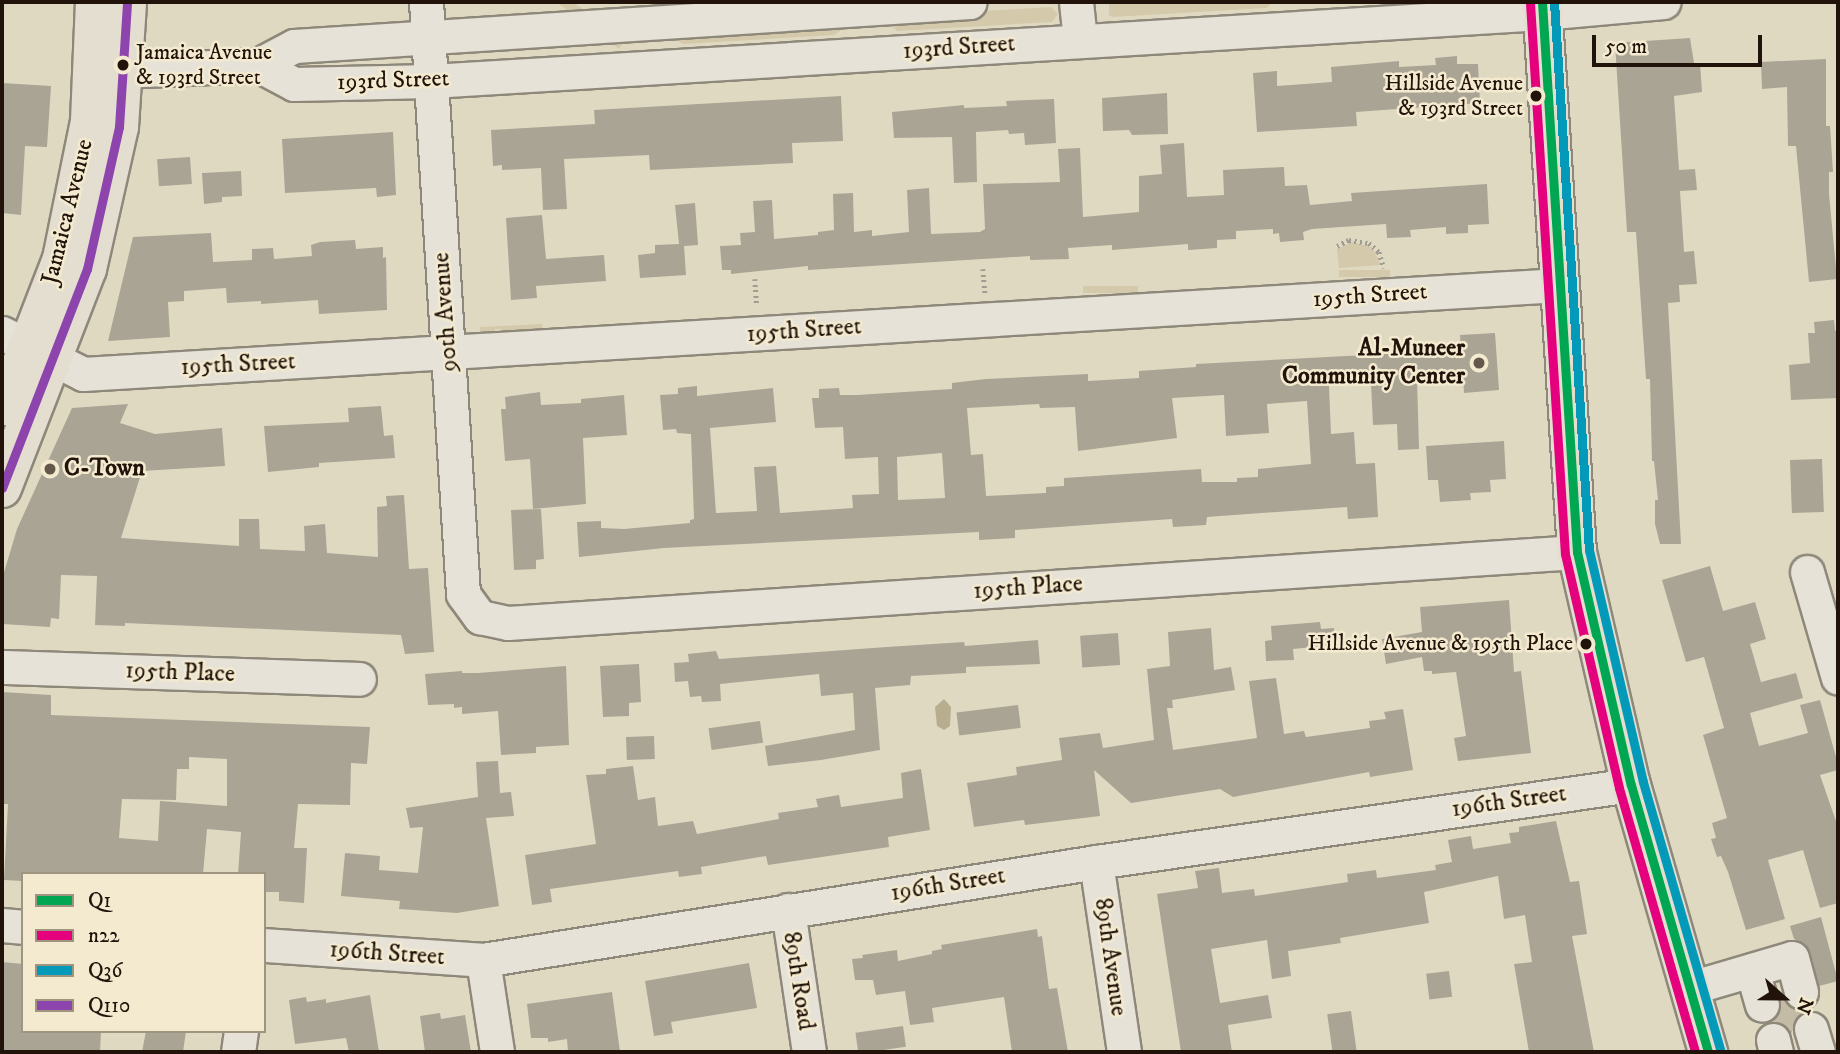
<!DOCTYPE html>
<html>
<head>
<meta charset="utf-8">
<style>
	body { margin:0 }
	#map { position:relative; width:1840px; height:1054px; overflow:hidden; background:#e0d9c2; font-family:"IM FELL DW Pica",serif }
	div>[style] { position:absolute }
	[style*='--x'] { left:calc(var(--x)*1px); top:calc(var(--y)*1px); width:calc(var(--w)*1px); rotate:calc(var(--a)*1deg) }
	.green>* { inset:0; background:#d4c9ab; transform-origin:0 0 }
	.water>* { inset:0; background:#b9ad90 }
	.building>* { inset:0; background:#aaa495; transform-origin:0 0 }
	.minor-tunnel>* { height:33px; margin-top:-16.5px; transform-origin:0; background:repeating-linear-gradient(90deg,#c3bba6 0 33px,transparent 0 50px) }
	.path>* { height:4.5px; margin-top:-2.25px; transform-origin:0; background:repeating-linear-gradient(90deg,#a09c92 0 2px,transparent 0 5.5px) }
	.roads { filter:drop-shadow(2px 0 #8e887a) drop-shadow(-2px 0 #8e887a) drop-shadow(0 2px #8e887a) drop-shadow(0 -2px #8e887a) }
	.minor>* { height:33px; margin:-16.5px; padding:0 16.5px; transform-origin:16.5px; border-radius:16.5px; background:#e6e2d7 }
	.major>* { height:38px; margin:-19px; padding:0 19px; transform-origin:19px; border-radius:19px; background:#e3ded0 }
	.bus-1>* { height:9px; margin:-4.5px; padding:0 4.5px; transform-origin:4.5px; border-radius:4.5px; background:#00a651 }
	.bus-2>* { height:9px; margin:-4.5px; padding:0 4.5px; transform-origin:4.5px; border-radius:4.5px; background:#e5007d }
	.bus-3>* { height:9px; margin:-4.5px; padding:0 4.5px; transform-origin:4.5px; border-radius:4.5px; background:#039aba }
	.bus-4>* { height:9px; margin:-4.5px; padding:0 4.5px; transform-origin:4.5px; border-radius:4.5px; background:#8e44ad }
	.dots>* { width:19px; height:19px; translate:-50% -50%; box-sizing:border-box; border:4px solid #f3eacf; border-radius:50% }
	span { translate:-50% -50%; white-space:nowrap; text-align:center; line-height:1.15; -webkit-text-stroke:5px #f3eacf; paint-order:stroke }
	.bus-label { font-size:22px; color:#21130a }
	.left { translate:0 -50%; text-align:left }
	.right { translate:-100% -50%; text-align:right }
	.street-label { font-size:24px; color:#21130a }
	.poi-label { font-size:24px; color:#21130a; font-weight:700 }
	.frame { position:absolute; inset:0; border:4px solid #21130a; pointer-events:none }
	.legend { position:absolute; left:21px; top:872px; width:245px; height:161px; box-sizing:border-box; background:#f3eacf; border:2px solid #9f9480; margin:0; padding:9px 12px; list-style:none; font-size:21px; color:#21130a }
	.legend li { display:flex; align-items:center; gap:14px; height:35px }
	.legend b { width:35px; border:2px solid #9f9480 }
	.north { position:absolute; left:1749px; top:963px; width:70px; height:70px; -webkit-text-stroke:5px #f3eacf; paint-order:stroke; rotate:111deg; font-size:19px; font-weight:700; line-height:28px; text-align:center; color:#21130a }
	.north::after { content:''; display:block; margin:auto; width:24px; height:32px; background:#21130a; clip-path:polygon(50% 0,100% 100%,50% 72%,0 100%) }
	.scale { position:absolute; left:1592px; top:35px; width:170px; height:32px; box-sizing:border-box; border:4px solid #21130a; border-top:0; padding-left:9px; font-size:21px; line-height:24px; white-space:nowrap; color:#21130a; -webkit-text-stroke:5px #f3eacf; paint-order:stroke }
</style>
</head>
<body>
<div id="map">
	<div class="green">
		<i style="clip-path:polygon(1120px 2px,1273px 2px,1267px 8px,1113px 17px,1109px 15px,1109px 4px)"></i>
		<i style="clip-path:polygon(1051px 7px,1058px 14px,1052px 22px,897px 31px,892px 26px,897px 16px)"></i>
		<i style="clip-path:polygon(840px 24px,840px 31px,834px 35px,683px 44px,677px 40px,677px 37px)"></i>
		<i style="left:625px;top:41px;width:10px;height:166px;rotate:127deg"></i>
		<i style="clip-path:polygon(1352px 242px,1372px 247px,1381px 265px,1339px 268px,1337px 249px)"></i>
		<i style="left:1390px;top:270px;width:7px;height:51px;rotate:90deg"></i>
		<i style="left:1138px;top:286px;width:7px;height:55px;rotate:90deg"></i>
		<i style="clip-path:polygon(542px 324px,543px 330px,502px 332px,501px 329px,495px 329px,495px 334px,480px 335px,480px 327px)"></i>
	</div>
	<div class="water">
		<i style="clip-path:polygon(944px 699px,951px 707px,950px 726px,944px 730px,937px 726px,935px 707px)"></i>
	</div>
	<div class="building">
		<i style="clip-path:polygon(1690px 38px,1694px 63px,1700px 63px,1702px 92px,1674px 96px,1679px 170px,1695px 169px,1697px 190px,1680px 191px,1684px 252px,1694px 251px,1697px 284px,1679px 285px,1680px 302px,1668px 303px,1681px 544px,1660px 544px,1655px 524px,1655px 500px,1658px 500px,1654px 461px,1652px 461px,1650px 379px,1646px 379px,1636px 232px,1627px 232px,1615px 43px)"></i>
		<i style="clip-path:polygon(1457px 56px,1457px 64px,1478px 64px,1480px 103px,1356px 112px,1357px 126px,1257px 132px,1253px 73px,1277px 71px,1277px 86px,1332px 82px,1331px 67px,1399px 61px,1399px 67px,1436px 65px,1435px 58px)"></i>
		<i style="clip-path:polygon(1826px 59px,1826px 126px,1830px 126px,1833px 172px,1829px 172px,1829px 194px,1837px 279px,1809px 282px,1796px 146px,1788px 146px,1787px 87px,1762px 89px,1761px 62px)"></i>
		<i style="clip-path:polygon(2px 83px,51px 86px,47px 147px,25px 146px,21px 215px,2px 213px)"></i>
		<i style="clip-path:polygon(1167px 93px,1168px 134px,1132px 135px,1129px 130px,1103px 131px,1102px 98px)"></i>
		<i style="clip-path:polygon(841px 96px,843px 141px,792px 143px,793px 163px,650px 170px,649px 155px,564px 159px,567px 209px,543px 210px,541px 168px,502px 170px,502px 165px,493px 166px,491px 130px,595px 124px,594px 110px)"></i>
		<i style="clip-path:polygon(1054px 99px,1056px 143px,1025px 145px,1024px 133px,1009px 134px,1008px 130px,976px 132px,977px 182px,954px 183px,952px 137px,894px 138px,892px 112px,964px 105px,964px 108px,1007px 106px,1006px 101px)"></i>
		<i style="clip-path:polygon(393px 132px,396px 195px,377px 197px,376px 188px,285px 193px,282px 139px)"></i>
		<i style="clip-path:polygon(1184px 143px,1187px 197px,1224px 195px,1223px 170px,1284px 167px,1285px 186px,1307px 185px,1310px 205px,1352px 201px,1351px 193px,1487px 184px,1489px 224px,1468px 225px,1468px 233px,1446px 234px,1446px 227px,1410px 230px,1411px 237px,1387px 238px,1386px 224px,1312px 229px,1303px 232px,1304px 240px,1280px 242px,1279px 233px,1273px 234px,1273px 229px,1236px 231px,1236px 239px,1217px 240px,1217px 248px,1188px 250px,1188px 244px,1112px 250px,1112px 245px,1068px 248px,1069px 259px,1030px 260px,1030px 256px,808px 270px,808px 266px,731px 274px,731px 270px,722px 270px,720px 246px,741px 245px,740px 233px,755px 232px,753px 201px,772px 200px,774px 239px,818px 235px,818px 232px,834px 230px,833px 194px,853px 193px,854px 232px,872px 230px,872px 236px,909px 232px,907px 190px,929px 188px,931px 234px,980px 232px,985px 229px,983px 184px,1060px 182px,1058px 149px,1080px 148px,1083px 217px,1139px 212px,1139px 176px,1162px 174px,1160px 145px)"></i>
		<i style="left:190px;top:157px;width:27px;height:33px;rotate:86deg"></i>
		<i style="clip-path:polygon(241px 171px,242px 196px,222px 197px,222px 202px,204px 204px,202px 173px)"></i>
		<i style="clip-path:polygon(695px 203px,698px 245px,684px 246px,686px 275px,640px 278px,638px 255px,655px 253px,655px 245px,679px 244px,675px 205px)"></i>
		<i style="clip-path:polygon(542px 215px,546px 259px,604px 255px,606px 281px,536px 286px,537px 298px,511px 300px,506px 218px)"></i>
		<i style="clip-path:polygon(211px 233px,213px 262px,252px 260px,252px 249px,273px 248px,274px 259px,312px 256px,311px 245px,320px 242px,355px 240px,356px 249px,383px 247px,383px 258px,386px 257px,387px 310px,319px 314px,318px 300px,261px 304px,261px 301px,227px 303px,226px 288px,184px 291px,184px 301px,168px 302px,170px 337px,108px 341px,133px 237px)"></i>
		<i style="clip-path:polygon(1834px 320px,1835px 331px,1838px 331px,1838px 398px,1791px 400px,1789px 365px,1810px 363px,1808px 333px,1815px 333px,1814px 322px)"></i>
		<i style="clip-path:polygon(evenodd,1495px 333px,1499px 390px,1464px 393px,1463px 376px,1417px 378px,1419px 449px,1398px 450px,1397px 424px,1373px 425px,1371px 383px,1329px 386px,1331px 434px,1354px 432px,1356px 464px,1375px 463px,1378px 517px,1348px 519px,1347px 507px,1207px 517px,1206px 525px,1173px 527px,1172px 519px,1015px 530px,1015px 538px,979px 540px,979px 532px,664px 548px,579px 557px,577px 522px,601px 521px,601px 528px,624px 529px,690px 523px,690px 520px,694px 519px,691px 434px,677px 433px,676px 429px,663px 430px,660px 395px,678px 394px,678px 388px,697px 386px,697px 396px,773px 388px,776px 422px,710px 428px,716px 513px,757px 511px,754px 467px,776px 466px,780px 513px,853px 508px,852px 495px,879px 494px,878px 457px,845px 459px,843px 427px,815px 428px,812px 398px,819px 398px,819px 389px,839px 388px,840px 395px,857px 395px,952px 389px,952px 383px,986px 379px,1088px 374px,1088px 381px,1139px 378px,1139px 371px,1196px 367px,1196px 364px,1461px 350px,1460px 335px,1495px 333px,1224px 395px,1226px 436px,1269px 433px,1267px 404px,1307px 401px,1311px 464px,1258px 469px,1258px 477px,1237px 478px,1237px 482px,1202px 482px,1201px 469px,1064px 478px,1064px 486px,1046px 487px,1046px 493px,986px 496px,983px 454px,971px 455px,967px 408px,1039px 404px,1040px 408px,1075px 407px,1078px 451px,1177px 438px,1172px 398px,1224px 395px,1495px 333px,942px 453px,945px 498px,898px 500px,897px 457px,942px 453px)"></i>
		<i style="clip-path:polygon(540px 392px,541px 405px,581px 403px,581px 399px,624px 395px,627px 435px,583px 438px,586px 504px,533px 509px,530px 459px,505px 461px,501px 409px,506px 409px,505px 397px)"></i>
		<i style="clip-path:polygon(128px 404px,120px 423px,155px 434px,222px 428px,225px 466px,142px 471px,121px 538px,239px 546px,239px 519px,259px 519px,260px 549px,305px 551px,304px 526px,325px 524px,327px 553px,378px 557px,377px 507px,387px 506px,386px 496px,404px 495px,409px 569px,428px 568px,434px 652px,405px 654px,401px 635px,125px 623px,125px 626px,95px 625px,97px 576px,61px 575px,59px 619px,51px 618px,50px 627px,2px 624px,2px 579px,17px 529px,72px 408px)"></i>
		<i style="clip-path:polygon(381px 406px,384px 436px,393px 435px,395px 458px,319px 463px,319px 467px,268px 472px,264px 426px,349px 422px,348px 408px)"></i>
		<i style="clip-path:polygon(1504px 441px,1506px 479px,1490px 480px,1491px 492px,1470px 493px,1471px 500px,1440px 502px,1438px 480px,1428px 480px,1426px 446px)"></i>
		<i style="left:1822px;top:459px;width:53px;height:32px;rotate:88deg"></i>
		<i style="clip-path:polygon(541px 509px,544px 559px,536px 560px,536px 569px,514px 570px,511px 510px)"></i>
		<i style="clip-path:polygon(1710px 566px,1723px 611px,1755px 602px,1766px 639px,1750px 644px,1761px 682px,1796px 673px,1803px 698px,1750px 713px,1759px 746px,1808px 733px,1800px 705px,1820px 700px,1838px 764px,1838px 770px,1820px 775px,1838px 827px,1838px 903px,1820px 908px,1803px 850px,1768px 860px,1785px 919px,1746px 930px,1728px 872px,1721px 856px,1717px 857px,1711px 839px,1716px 838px,1712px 823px,1727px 818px,1703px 735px,1724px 728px,1704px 657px,1686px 662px,1662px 580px)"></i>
		<i style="clip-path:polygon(1509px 600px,1514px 672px,1521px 671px,1531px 753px,1458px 761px,1454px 738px,1466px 736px,1456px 672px,1432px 674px,1432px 671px,1424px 671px,1422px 657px,1386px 664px,1382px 639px,1422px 632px,1420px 607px)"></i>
		<i style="clip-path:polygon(1320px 622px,1321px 629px,1334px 628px,1335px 645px,1293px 649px,1294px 660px,1266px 661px,1265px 641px,1272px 640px,1271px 626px)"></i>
		<i style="clip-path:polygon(1211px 628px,1214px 670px,1231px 667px,1235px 690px,1172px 700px,1173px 708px,1167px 708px,1173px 750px,1257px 738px,1249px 681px,1276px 678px,1284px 734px,1304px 731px,1306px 737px,1370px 728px,1369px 721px,1386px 719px,1384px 712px,1403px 709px,1413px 770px,1370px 777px,1369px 772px,1233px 797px,1220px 789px,1131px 803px,1094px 770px,1100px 816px,1025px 825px,1024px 820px,974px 827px,967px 783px,1017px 775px,1016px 767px,1062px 760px,1059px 738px,1100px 733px,1103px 748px,1154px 740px,1147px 669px,1170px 666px,1168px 632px)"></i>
		<i style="left:1118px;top:633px;width:32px;height:38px;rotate:86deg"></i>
		<i style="clip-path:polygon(1038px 640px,1040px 664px,966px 667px,966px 673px,911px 676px,910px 685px,875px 688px,880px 750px,821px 760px,768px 766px,765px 746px,855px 730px,853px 693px,821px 696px,819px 674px,720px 684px,721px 701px,702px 702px,701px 696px,690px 697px,688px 681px,675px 682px,674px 663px,689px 662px,688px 654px,716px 651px,719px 659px,887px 647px,964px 642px,965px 646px)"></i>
		<i style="clip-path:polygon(639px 664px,641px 702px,629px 703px,629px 716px,603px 717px,600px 666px)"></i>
		<i style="clip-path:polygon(566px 666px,569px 745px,536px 747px,536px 753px,501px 755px,498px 711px,462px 714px,462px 707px,454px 708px,454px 704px,428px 705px,425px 674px,462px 671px,462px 673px,478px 673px)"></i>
		<i style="clip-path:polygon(evenodd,2px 692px,51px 695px,51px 715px,370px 727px,367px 764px,351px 763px,350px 805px,298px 804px,294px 848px,307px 848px,304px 903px,279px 901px,279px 892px,264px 892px,264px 874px,238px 874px,241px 832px,207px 829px,203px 874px,22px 874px,22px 881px,4px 880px,8px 804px,2px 804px,2px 692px,189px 757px,227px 759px,227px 806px,160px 801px,158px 841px,119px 838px,122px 799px,176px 800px,177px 769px,189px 769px,189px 757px)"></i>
		<i style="left:1018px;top:705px;width:23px;height:62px;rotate:83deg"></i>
		<i style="left:760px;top:721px;width:22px;height:52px;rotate:82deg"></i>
		<i style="left:654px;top:736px;width:23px;height:28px;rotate:88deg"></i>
		<i style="clip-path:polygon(498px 761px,500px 793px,511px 792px,514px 816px,486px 818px,499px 906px,457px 913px,399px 909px,400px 901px,341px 896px,345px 853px,380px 856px,379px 870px,418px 873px,423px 827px,410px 828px,406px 808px,478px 797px,476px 762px)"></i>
		<i style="clip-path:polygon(633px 766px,638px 800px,655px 797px,658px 826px,693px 821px,697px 834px,779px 819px,778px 813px,818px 807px,816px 799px,839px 795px,841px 807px,903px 798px,901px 773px,921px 769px,930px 830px,888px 837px,889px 847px,768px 865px,766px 856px,701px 867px,702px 874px,679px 877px,678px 871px,550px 889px,552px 902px,532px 905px,525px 855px,596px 844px,586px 775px,606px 774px,606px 769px)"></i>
		<i style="clip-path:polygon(1556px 821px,1570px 882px,1579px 881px,1587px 934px,1572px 936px,1594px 1052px,1529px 1052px,1514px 964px,1532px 962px,1525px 915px,1504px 919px,1498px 876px,1424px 892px,1429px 923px,1340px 938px,1341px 943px,1288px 951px,1291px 976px,1272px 979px,1267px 940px,1211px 949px,1220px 1003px,1268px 995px,1272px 1018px,1228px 1025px,1232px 1052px,1181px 1052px,1157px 894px,1198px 888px,1195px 871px,1219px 868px,1222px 893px,1254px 889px,1255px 896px,1348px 882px,1347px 874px,1376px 870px,1377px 878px,1436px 870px,1435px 865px,1452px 862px,1448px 840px,1471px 836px,1473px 849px,1511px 843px,1509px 833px,1519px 832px,1519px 827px)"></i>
		<i style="clip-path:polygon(1821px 917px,1838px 981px,1819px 986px,1810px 952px,1805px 944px,1794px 939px,1790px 926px)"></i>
		<i style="clip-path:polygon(1037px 929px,1038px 937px,1042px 936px,1049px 989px,1057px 988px,1068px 1052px,1012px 1052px,1004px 997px,932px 1008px,934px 1022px,910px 1025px,905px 991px,876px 995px,873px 980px,855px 980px,852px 959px,863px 958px,862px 955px,897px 950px,898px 961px,932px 954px,932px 951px,942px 949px,941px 945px)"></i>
		<i style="clip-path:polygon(2px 962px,23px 964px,23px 1031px,101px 1031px,100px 1052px,2px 1052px)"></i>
		<i style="clip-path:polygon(749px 963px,757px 1008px,671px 1022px,673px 1033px,654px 1036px,645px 981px)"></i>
		<i style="left:1449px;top:971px;width:26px;height:23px;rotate:83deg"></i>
		<i style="clip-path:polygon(612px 992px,620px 1052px,568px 1052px,567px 1039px,548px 1042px,548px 1038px,531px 1038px,527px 1004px)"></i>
		<i style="clip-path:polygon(370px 995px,379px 1052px,349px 1052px,346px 1038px,295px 1044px,289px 1000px,306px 997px,307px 1002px,326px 999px,326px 1003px)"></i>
		<i style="clip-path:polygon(1783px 999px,1795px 1010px,1806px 1011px,1797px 1016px,1791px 1034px,1786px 1026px,1771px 1021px,1780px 1010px,1780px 1000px)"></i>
		<i style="left:1351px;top:1011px;width:41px;height:24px;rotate:82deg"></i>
		<i style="clip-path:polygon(440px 1013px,441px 1019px,465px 1015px,471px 1052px,425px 1052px,420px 1016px)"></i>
		<i style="left:903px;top:1026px;width:21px;height:48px;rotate:82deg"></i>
		<i style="clip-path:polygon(146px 1031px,186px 1031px,183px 1052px,142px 1052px)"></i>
	</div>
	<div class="minor-tunnel">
		<i style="--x:1782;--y:999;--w:36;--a:74"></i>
	</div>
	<div class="path">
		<i style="--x:1337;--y:246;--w:13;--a:-27"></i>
		<i style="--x:1349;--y:240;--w:20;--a:9"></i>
		<i style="--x:1369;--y:243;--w:13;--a:42"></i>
		<i style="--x:1379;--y:252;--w:17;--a:73"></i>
		<i style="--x:983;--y:269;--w:24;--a:85"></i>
		<i style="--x:755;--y:279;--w:27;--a:86"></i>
	</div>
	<div class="roads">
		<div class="minor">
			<i style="--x:426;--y:2;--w:593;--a:86.42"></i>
			<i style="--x:463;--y:594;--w:29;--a:54"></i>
			<i style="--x:480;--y:617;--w:29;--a:12"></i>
			<i style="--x:508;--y:623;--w:1071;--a:-3.8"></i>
			<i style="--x:1076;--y:2;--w:39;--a:84"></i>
			<i style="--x:258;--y:65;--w:41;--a:27.8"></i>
			<i style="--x:294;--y:84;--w:137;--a:-1.3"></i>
			<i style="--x:431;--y:81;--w:1113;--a:-3.5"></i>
			<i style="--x:1542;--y:13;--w:122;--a:-5.2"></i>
			<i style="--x:97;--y:72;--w:161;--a:-2.5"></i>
			<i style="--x:258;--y:65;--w:41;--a:-27.8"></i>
			<i style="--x:294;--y:46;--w:677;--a:-3.72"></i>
			<i style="--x:2;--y:333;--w:91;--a:26.8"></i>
			<i style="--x:83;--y:374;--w:1479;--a:-3.45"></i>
			<i style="--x:1807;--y:572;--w:110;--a:73.7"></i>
			<i style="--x:2;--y:667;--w:357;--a:1.9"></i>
			<i style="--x:1096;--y:862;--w:192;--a:81.6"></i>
			<i style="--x:788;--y:910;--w:144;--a:81.6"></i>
			<i style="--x:2;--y:925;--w:21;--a:5"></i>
			<i style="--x:264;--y:945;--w:220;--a:3.9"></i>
			<i style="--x:483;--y:960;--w:621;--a:-9.08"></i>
			<i style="--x:1096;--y:862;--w:541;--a:-8.19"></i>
			<i style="--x:483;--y:960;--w:93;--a:81.3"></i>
			<i style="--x:1752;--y:970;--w:36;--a:74"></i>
			<i style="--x:1690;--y:988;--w:106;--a:-16.4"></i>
			<i style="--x:1792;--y:958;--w:35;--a:75"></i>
			<i style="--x:1811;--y:1029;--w:24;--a:73"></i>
			<i style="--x:1773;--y:1040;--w:12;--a:76"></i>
			<i style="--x:238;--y:1052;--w:21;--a:-82"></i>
		</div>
		<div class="major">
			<i style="--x:1542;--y:2;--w:551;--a:86.36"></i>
			<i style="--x:1577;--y:552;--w:239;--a:77"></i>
			<i style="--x:1631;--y:785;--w:278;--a:73.9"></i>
			<i style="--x:5;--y:406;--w:158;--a:-68.8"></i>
			<i style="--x:62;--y:259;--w:141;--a:-78.5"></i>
			<i style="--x:90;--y:121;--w:119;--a:-87.6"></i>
			<i style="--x:2;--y:488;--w:235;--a:-68.8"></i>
			<i style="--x:87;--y:269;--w:146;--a:-77.3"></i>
			<i style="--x:119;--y:127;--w:125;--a:-86.3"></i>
		</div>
	</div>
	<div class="bus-1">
		<i style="--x:1542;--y:2;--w:551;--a:86.36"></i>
		<i style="--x:1577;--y:552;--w:239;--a:77"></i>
		<i style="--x:1631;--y:785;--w:278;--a:73.9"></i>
	</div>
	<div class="bus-2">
		<i style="--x:1530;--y:3;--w:552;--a:86.37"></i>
		<i style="--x:1565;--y:554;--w:240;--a:77"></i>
		<i style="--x:1619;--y:788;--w:275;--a:73.9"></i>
	</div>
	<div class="bus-3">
		<i style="--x:1554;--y:2;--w:549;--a:86.35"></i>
		<i style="--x:1589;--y:550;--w:238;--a:76.9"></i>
		<i style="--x:1643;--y:782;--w:278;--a:73.9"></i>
	</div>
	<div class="bus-4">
		<i style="--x:2;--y:488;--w:235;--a:-68.8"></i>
		<i style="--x:87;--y:269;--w:146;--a:-77.3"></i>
		<i style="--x:119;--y:127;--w:125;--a:-86.3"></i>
	</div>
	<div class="dots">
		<i style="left:123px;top:65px;background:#21130a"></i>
		<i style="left:1536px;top:96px;background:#21130a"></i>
		<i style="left:1479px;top:363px;background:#64584a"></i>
		<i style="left:50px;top:469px;background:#64584a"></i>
		<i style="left:1586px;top:644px;background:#21130a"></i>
	</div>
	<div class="bus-label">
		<span class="left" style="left:136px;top:65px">Jamaica Avenue<br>&amp; 193rd Street</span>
		<span class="right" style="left:1523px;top:96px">Hillside Avenue<br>&amp; 193rd Street</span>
		<span class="right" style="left:1573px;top:644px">Hillside Avenue &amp; 195th Place</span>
	</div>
	<div class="street-label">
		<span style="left:959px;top:48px;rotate:-4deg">193rd Street</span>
		<span style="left:393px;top:81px;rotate:-2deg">193rd Street</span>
		<span style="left:68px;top:212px;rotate:-76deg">Jamaica Avenue</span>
		<span style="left:1370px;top:296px;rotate:-4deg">195th Street</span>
		<span style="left:446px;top:312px;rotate:-94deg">90th Avenue</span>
		<span style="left:804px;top:331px;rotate:-4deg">195th Street</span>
		<span style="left:238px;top:365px;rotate:-3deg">195th Street</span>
		<span style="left:1028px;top:588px;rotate:-4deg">195th Place</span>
		<span style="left:180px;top:673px;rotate:2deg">195th Place</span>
		<span style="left:1509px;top:802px;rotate:-8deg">196th Street</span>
		<span style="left:948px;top:885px;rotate:-9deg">196th Street</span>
		<span style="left:387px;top:954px;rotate:4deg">196th Street</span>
		<span style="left:1110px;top:957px;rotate:82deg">89th Avenue</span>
		<span style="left:798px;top:981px;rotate:81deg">89th Road</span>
	</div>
	<div class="poi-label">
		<span class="right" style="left:1465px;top:363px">Al-Muneer<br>Community Center</span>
		<span class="left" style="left:64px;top:469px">C-Town</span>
	</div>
	<div class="frame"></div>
	<ul class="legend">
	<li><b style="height:9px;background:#00a651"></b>Q1</li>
	<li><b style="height:9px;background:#e5007d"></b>n22</li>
	<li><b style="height:9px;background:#039aba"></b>Q36</li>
	<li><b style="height:9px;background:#8e44ad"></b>Q110</li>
	</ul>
	<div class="north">N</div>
	<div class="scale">50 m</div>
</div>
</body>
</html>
